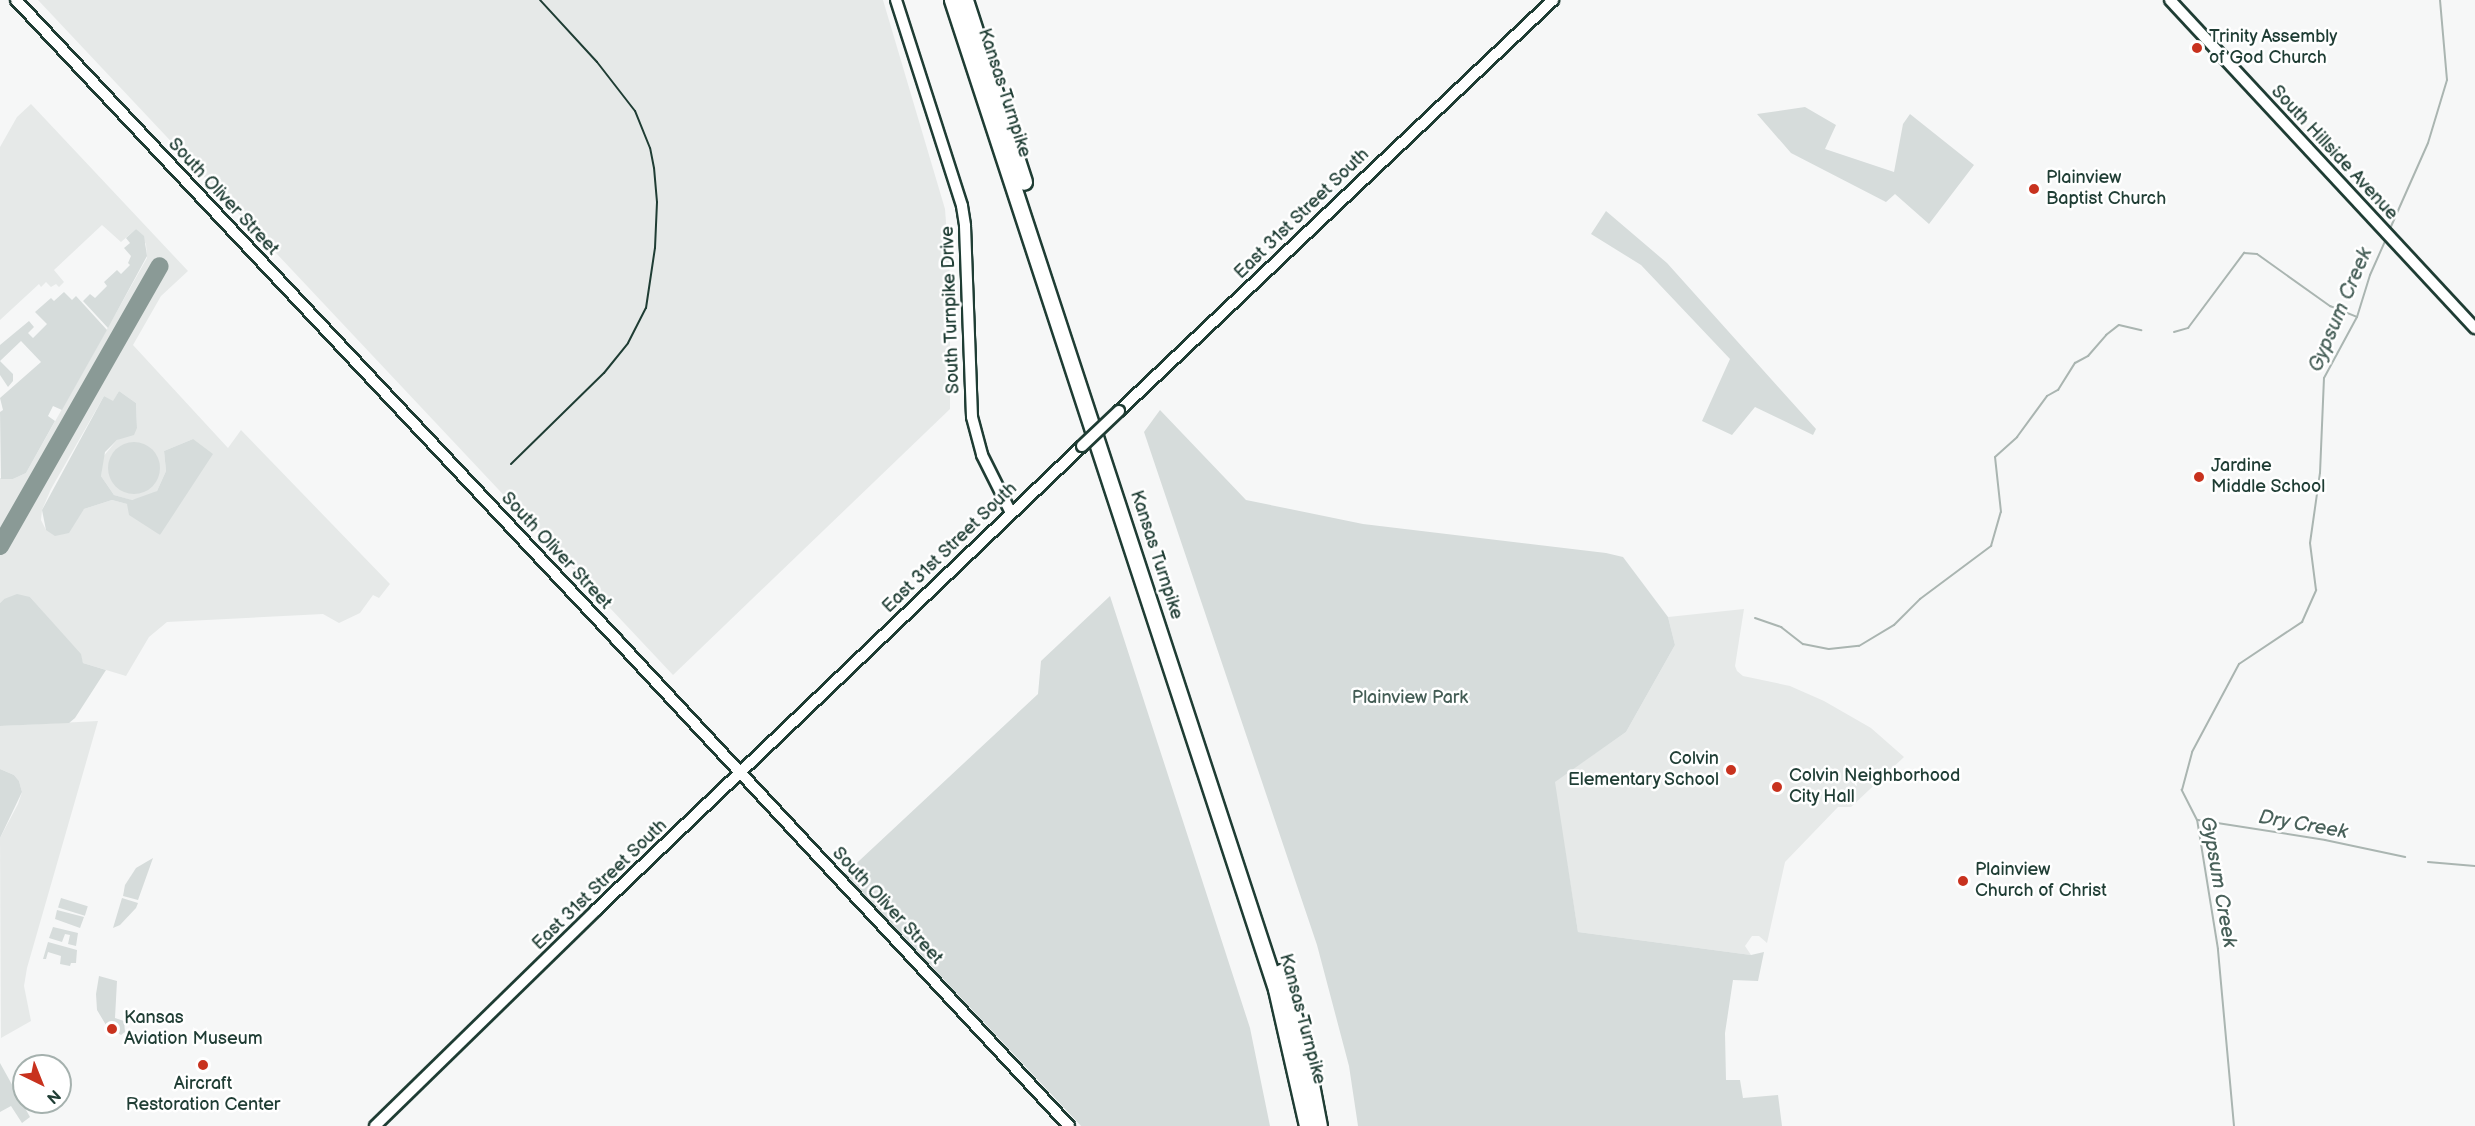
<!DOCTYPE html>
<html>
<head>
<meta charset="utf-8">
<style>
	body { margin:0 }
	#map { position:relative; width:2475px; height:1126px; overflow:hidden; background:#f6f7f7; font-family:"Balsamiq Sans",sans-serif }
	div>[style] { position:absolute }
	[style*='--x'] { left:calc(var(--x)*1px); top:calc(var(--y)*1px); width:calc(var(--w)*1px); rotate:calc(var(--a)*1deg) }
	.built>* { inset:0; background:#e6e9e8 }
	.green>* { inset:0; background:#d6dcdb; transform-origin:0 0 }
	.round { border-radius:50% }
	.stream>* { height:2px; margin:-1px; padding:0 1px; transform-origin:1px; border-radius:1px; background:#aab5b1 }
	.taxiway>* { height:18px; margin:-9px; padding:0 9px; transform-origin:9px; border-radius:9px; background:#8a9a96 }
	.roads { filter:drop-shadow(2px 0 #1f3d34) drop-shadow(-2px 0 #1f3d34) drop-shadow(0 2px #1f3d34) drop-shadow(0 -2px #1f3d34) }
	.secondary>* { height:10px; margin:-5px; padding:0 5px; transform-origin:5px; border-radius:5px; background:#fff }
	.highway>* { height:15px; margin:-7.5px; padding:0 7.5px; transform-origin:7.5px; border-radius:7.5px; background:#fff }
	.rail>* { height:2px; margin:-1px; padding:0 1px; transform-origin:1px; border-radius:1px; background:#1f3d34 }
	.bridges { filter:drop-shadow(2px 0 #1f3d34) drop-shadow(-2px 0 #1f3d34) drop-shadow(0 2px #1f3d34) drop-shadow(0 -2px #1f3d34) }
	.secondary-bridge>* { height:10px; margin:-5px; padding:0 5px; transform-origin:5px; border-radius:5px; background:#fff }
	.dots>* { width:16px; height:16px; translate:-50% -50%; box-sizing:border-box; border:3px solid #fff; border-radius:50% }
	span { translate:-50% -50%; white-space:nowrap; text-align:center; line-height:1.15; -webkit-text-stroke:5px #fff; paint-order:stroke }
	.poi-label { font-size:18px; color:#1f3d34 }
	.left { translate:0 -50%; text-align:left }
	.right { translate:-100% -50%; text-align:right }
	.street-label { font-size:18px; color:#1f3d34 }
	.park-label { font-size:18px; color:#445d55 }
	.water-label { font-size:20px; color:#49615a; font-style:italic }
	.north { position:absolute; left:12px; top:1054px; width:60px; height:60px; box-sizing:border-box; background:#fff; border:2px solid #a5b1ae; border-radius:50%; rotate:137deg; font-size:16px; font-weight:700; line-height:24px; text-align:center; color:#1f3d34 }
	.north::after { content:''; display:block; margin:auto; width:21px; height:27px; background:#c8321e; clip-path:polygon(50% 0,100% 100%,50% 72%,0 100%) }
</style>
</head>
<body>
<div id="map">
	<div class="built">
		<i style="clip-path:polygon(38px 0,883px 0,945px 209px,950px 276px,950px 409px,673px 675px)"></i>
		<i style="clip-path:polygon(evenodd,31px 104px,188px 271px,161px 296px,133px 345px,228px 448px,241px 430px,390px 584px,379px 598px,373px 595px,360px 613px,339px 623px,323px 614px,167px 622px,149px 637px,126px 676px,83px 663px,80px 654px,30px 597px,4px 599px,0 603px,0 478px,13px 479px,26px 473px,147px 258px,146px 244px,136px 229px,121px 242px,102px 225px,54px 270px,64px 282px,59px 287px,56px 284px,51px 287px,46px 282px,41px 287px,39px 284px,0 320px,0 147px,17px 117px,31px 104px,119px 391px,136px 403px,137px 428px,117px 440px,102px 458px,101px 476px,114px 495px,131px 500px,146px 498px,157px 491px,166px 471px,164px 451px,193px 439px,160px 535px,127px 504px,112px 500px,84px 509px,46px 530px,41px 520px,42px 510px,51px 489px,104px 396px,113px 402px,119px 391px)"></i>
		<i style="clip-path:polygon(1744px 609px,1735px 666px,1737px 671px,1743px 676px,1790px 686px,1824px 701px,1871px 728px,1904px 757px,1851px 807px,1838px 807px,1785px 862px,1767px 943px,1759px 936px,1752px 936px,1745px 946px,1751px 955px,1578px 932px,1554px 782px,1626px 732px,1675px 645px,1668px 617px)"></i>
		<i style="clip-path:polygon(98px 721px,27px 968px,24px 986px,31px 1021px,1px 1038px,0 838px,18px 804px,22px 792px,19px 781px,14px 775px,0 769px,0 726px)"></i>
	</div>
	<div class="green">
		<i style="clip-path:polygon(1805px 107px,1836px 125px,1825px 149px,1894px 172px,1903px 124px,1910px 114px,1974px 165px,1929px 224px,1895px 194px,1886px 202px,1791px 153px,1757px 114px)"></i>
		<i style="clip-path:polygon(1606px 211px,1667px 263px,1816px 429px,1813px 435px,1755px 407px,1732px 435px,1702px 421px,1730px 359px,1641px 265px,1591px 234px)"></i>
		<i style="clip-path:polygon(136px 229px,144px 236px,147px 256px,108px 328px,83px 301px,90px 294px,95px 298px,107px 286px,104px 282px,117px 270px,121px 274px,130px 265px,128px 263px,131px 256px,124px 248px,130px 243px,126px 238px)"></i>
		<i style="clip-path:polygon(64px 292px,72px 300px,76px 296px,107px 330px,62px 410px,53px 406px,48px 416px,55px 421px,26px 473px,13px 479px,1px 479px,0 412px,3px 410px,0 398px,41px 362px,21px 341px,0 361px,13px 374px,13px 381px,8px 387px,0 375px,0 345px,29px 321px,34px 327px,28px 333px,33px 338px,47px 324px,35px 312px,51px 298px,54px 301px)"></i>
		<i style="clip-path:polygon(119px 391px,136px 403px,137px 428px,134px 435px,117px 440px,105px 452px,101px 476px,114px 495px,132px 500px,157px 491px,166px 471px,164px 451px,193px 439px,213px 454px,160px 535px,129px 515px,127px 504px,112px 500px,84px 509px,69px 533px,55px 536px,46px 530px,42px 510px,104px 396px,113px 401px)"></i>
		<i style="clip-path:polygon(1160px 410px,1246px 500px,1363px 524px,1606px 553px,1623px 557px,1668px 617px,1675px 645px,1626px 732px,1555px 782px,1578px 932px,1751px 955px,1764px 952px,1758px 981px,1733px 980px,1725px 1033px,1726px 1080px,1740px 1080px,1743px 1098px,1778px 1095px,1782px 1126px,1358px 1126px,1349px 1066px,1317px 945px,1144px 432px)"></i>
		<i class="round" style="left:108px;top:442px;width:52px;height:52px"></i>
		<i style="clip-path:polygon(17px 594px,30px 597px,81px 654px,83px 663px,106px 670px,75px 718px,69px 723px,0 726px,0 603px,4px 599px)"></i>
		<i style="clip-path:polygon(1110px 596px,1250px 1028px,1270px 1126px,1081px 1126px,845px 874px,1038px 694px,1041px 661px)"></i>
		<i style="clip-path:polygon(0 769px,14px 775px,19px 781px,22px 792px,0 838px)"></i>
		<i style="clip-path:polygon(153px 858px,138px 900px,123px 896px,125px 885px,136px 868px)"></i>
		<i style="left:61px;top:898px;width:28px;height:10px;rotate:17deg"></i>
		<i style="clip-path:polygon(122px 898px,138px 903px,136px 908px,120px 925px,113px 928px)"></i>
		<i style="clip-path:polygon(57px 910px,84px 917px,80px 928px,55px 919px)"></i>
		<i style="clip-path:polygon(53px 927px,78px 933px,76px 946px,68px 944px,70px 935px,65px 934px,62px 942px,49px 938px)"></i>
		<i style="clip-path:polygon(48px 942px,77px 950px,76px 963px,71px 963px,70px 966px,60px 964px,61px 956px,48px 952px,46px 959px,43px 959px)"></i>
		<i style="clip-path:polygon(99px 976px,117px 981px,115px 1018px,124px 1021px,125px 1032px,121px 1035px,106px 1025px,97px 1010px,96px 994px)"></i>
		<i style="clip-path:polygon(0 1063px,30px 1117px,22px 1123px,11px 1106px,0 1112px)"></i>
	</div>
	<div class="stream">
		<i style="--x:2389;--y:231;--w:96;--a:-66.1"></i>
		<i style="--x:2428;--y:143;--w:66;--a:-73.2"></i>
		<i style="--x:2447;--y:80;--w:80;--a:-95"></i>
		<i style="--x:2174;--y:332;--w:15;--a:-16"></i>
		<i style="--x:2188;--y:328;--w:94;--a:-53.3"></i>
		<i style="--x:2244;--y:253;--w:13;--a:4"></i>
		<i style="--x:2257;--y:254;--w:90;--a:35.5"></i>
		<i style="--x:2330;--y:306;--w:29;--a:22"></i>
		<i style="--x:1755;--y:618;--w:28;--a:19"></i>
		<i style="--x:1781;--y:627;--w:28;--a:38"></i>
		<i style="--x:1803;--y:644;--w:26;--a:11"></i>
		<i style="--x:1829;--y:649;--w:30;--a:-6"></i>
		<i style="--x:1859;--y:646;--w:41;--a:-31"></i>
		<i style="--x:1894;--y:625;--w:37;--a:-45"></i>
		<i style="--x:1920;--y:599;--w:89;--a:-36.7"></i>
		<i style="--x:1991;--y:546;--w:35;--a:-74"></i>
		<i style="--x:2001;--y:512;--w:55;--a:-96.2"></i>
		<i style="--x:1995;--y:457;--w:30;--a:-42"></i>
		<i style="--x:2017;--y:437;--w:51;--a:-53.8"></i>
		<i style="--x:2047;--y:396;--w:13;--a:-29"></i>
		<i style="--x:2058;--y:390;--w:32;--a:-58"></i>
		<i style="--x:2075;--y:363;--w:15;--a:-28"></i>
		<i style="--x:2088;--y:356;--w:28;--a:-49"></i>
		<i style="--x:2106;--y:335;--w:16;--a:-38"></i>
		<i style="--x:2119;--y:325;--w:23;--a:13"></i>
		<i style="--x:2198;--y:820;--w:129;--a:8.9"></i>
		<i style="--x:2325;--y:840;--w:82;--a:12"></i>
		<i style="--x:2428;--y:862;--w:47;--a:4.9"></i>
		<i style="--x:2234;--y:1126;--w:178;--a:-95.2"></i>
		<i style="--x:2218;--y:949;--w:131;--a:-99.2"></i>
		<i style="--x:2197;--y:820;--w:34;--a:-117"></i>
		<i style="--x:2182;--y:790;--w:39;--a:-75"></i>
		<i style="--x:2192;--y:752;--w:100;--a:-61.9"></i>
		<i style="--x:2239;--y:664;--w:76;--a:-33.7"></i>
		<i style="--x:2302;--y:622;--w:35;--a:-66"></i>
		<i style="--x:2316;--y:590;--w:47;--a:-97.3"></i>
		<i style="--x:2310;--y:543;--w:71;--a:-81.9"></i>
		<i style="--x:2320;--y:473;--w:95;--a:-87.6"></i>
		<i style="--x:2324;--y:378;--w:69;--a:-61.6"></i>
		<i style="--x:2357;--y:317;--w:44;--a:-72.8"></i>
		<i style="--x:2370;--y:275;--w:39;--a:-66"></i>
	</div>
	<div class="taxiway">
		<i style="--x:0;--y:546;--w:322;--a:-60.3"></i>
	</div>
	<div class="roads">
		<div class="secondary">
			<i style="--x:16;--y:0;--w:877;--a:46.8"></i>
			<i style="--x:616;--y:639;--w:665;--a:47.07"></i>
			<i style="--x:896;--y:0;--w:216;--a:72.2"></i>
			<i style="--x:962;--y:206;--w:20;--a:81"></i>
			<i style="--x:965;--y:226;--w:191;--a:87.9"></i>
			<i style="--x:972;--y:417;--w:39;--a:75"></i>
			<i style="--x:982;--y:455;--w:65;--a:63.4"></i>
			<i style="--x:2170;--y:0;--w:448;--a:47.1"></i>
			<i style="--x:1119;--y:411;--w:598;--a:-43.44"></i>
			<i style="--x:375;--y:1126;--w:309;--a:-44.3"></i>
			<i style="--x:596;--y:910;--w:672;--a:-43.67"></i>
		</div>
		<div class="highway">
			<i style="--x:952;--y:0;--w:1041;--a:71.86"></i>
			<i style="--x:1276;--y:989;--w:140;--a:77.2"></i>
			<i style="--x:965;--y:0;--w:191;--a:72"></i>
			<i style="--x:1281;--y:972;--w:90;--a:73.8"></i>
			<i style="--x:1306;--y:1058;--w:69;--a:79.2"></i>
		</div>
	</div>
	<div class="rail">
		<i style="--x:511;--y:464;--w:130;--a:-44.4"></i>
		<i style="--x:604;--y:373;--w:38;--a:-51"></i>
		<i style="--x:628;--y:343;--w:39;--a:-63"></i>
		<i style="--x:646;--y:308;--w:61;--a:-81.5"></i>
		<i style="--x:655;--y:248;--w:46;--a:-87.5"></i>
		<i style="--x:657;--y:202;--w:34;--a:-95"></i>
		<i style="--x:654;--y:168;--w:20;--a:-101"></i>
		<i style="--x:650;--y:148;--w:40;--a:-112"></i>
		<i style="--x:635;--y:111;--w:62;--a:-127.8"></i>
		<i style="--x:597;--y:62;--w:84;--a:-132.6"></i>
	</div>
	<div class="bridges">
		<div class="secondary-bridge">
			<i style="--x:1082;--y:446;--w:51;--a:-43.4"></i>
		</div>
	</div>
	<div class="dots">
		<i style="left:2197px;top:48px;background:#c8321e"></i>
		<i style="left:2034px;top:189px;background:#c8321e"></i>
		<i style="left:2199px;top:477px;background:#c8321e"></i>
		<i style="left:1731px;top:770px;background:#c8321e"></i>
		<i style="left:1777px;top:787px;background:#c8321e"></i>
		<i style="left:1963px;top:881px;background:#c8321e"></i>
		<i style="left:112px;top:1029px;background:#c8321e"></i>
		<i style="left:203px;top:1065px;background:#c8321e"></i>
	</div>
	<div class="poi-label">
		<span class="left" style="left:2209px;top:48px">Trinity Assembly<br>of God Church</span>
		<span class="left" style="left:2046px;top:189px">Plainview<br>Baptist Church</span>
		<span class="left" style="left:2211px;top:477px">Jardine<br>Middle School</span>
		<span class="right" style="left:1719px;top:770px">Colvin<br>Elementary School</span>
		<span class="left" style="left:1789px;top:787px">Colvin Neighborhood<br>City Hall</span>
		<span class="left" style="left:1975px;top:881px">Plainview<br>Church of Christ</span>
		<span class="left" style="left:124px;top:1029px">Kansas<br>Aviation Museum</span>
		<span style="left:203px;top:1095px">Aircraft<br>Restoration Center</span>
	</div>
	<div class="street-label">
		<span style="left:1004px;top:93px;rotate:72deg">Kansas Turnpike</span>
		<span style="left:2334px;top:153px;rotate:47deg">South Hillside Avenue</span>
		<span style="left:223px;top:197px;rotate:47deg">South Oliver Street</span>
		<span style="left:1302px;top:214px;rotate:-44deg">East 31st Street South</span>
		<span style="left:951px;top:310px;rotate:-92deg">South Turnpike Drive</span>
		<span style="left:950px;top:548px;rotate:-44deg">East 31st Street South</span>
		<span style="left:556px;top:551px;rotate:47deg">South Oliver Street</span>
		<span style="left:1156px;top:555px;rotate:72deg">Kansas Turnpike</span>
		<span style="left:600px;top:885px;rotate:-44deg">East 31st Street South</span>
		<span style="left:887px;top:906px;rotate:47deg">South Oliver Street</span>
		<span style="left:1302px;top:1019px;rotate:75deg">Kansas Turnpike</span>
	</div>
	<div class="park-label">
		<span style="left:1410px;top:698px">Plainview Park</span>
	</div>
	<div class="water-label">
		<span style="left:2341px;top:310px;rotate:-67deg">Gypsum Creek</span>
		<span style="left:2303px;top:825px;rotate:10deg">Dry Creek</span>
		<span style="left:2218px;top:882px;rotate:80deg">Gypsum Creek</span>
	</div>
	<div class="north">N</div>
</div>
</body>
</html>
